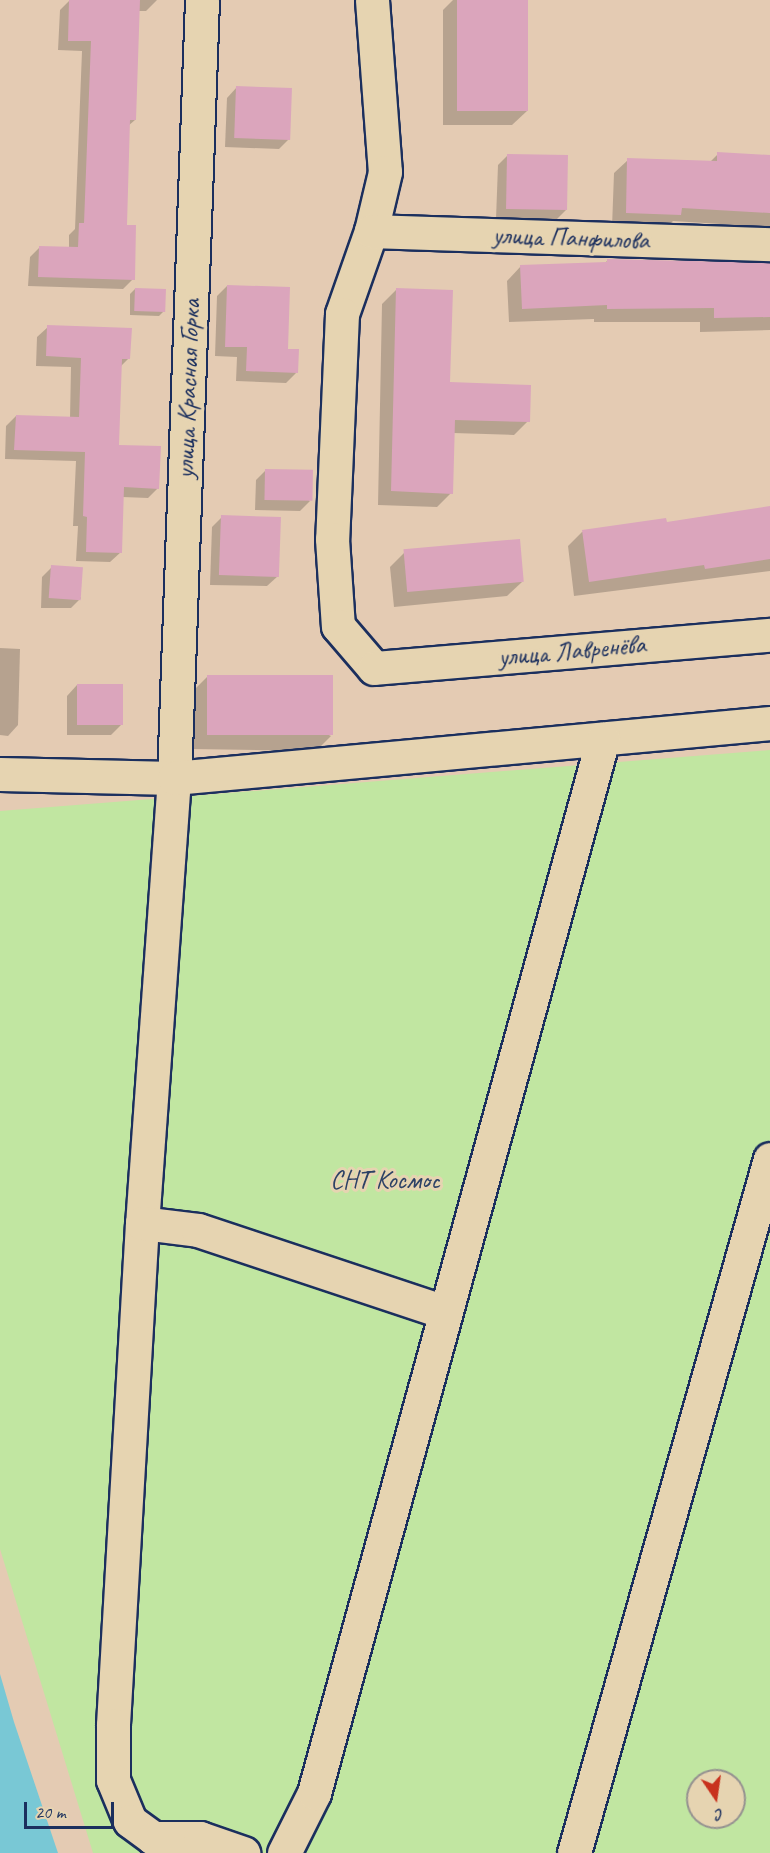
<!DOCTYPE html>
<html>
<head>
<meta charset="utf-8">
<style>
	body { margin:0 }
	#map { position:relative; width:770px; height:1853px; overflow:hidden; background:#e4cbb3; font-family:Caveat,sans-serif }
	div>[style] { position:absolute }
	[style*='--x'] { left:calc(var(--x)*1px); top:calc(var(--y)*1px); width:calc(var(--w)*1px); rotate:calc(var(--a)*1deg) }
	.green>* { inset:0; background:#c1e6a1 }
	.water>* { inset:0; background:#79c8d5 }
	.shadow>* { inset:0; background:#0003 }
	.building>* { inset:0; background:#dba5bc; transform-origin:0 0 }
	.roads { filter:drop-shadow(2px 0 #1b2f5e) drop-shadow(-2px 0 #1b2f5e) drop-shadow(0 2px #1b2f5e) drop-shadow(0 -2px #1b2f5e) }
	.minor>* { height:33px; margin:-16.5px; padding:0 16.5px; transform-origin:16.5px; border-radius:16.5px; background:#e6d4b1 }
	span { translate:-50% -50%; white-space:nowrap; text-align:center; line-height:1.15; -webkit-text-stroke:6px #e6d4b1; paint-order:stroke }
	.street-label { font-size:26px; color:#1b2f5e }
	.park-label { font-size:26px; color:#2c4165 }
	.north { position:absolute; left:686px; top:1769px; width:60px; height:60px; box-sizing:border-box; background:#e6d4b1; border:2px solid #959290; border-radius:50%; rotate:167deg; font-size:16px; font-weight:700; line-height:24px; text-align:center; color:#1b2f5e }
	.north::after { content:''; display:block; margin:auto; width:21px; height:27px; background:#c8321e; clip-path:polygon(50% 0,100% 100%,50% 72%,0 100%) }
	.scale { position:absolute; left:24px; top:1802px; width:90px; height:27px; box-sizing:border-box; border:3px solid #1b2f5e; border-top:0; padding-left:8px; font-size:18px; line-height:21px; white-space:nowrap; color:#1b2f5e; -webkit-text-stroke:4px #e6d4b1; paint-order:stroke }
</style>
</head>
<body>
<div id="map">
	<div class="green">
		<i style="clip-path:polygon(evenodd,770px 750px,770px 1853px,93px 1853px,0 1549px,0 811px,770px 750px,698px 1781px,734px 1781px,734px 1817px,698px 1817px,698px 1781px)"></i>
	</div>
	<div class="water">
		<i style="clip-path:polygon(0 1674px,14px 1722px,58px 1853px,0 1853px)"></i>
	</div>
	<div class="shadow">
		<i style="clip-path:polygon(70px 0,157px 0,146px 11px,138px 11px,135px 120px,128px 126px,125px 226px,133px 279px,123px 289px,28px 286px,30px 257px,40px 247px,69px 248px,69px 235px,75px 229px,82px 51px,58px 50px,60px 10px)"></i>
		<i style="clip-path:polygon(453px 0,527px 0,527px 111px,512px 125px,443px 125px,443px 10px)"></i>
		<i style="clip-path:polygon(237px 87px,289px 139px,279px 149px,225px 147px,227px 98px)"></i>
		<i style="clip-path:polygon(718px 154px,770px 157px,770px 227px,673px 221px,666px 228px,612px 227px,614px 173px,628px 160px,709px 163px)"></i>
		<i style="clip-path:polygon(508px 155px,566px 210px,556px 220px,496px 219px,498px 165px)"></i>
		<i style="clip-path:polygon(608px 260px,770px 263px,770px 330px,700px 332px,700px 322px,594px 322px,594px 319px,509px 322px,507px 281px,521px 266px,604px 264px)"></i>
		<i style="clip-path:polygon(227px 286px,287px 350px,296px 373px,286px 383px,236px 381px,237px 357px,215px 356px,217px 296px)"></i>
		<i style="clip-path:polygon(135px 289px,164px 311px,159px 316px,130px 315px,130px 294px)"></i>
		<i style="clip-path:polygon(396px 290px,448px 384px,528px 421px,514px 435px,453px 433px,451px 493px,437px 507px,378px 505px,382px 304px)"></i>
		<i style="clip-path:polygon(48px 327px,129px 358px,120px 367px,118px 446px,158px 488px,148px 498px,122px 497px,121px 552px,110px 562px,76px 561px,78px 526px,73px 526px,76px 461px,5px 459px,6px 426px,16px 416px,70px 418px,71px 367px,36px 366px,37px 337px)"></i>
		<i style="clip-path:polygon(266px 470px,310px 501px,300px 511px,255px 510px,256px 480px)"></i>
		<i style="clip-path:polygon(770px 507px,770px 571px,574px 596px,568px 546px,582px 532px,665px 523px)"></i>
		<i style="clip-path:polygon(222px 517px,278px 576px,267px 586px,210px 585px,212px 527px)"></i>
		<i style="clip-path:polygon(405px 552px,522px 582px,507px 596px,394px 607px,390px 567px)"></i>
		<i style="clip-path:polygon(52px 567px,81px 598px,71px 608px,41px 608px,42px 577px)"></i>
		<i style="clip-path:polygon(0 648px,20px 649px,18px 725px,8px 736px,0 735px)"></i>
		<i style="clip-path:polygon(207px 677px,331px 736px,316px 751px,192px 749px,193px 691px)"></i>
		<i style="clip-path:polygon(77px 685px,121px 725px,111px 735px,67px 735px,67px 696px)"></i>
	</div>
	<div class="building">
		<i style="clip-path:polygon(69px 0,140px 0,136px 120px,130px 120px,127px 225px,136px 225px,135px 280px,38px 277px,39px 246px,78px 247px,79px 223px,84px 223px,91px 41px,68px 41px)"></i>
		<i style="left:457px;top:0;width:71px;height:111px"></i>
		<i style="left:236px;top:86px;width:56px;height:52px;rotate:2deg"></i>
		<i style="clip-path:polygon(717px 152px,770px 155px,770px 213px,682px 208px,681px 215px,626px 213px,627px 158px,717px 161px)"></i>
		<i style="left:507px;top:154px;width:61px;height:55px;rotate:1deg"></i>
		<i style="clip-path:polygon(607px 259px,770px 263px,770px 317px,714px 318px,714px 308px,607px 309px,607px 305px,522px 309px,520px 265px,607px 262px)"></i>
		<i style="clip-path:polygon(227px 285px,290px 287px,288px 349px,299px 349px,298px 373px,246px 371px,247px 347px,225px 347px)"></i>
		<i style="left:135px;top:288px;width:31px;height:23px;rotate:2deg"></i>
		<i style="clip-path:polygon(396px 288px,453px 290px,450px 382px,531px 385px,530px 422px,455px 420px,453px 494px,391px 491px)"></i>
		<i style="clip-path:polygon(47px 325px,132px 328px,130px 359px,122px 359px,119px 445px,161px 446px,159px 489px,124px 487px,122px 553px,86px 552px,87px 517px,83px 516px,85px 452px,14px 450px,16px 415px,79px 417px,81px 358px,46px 356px)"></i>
		<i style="left:265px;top:469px;width:48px;height:31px;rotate:1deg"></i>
		<i style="clip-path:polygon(770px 506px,770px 559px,705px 569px,704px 565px,589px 582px,582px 530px,666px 518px,667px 522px)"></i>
		<i style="left:221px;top:515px;width:60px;height:60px;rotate:2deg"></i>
		<i style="left:520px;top:539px;width:43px;height:117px;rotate:85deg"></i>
		<i style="left:51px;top:565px;width:32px;height:33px;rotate:4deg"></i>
		<i style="left:207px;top:675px;width:126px;height:60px"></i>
		<i style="left:77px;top:684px;width:46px;height:41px"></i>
	</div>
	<div class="roads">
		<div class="minor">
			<i style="--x:202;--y:0;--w:779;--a:92.06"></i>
			<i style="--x:174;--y:778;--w:446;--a:94.1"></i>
			<i style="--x:142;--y:1223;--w:503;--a:93.31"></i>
			<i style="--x:113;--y:1725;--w:55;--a:90"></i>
			<i style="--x:113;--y:1780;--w:44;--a:67.5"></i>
			<i style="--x:130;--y:1821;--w:29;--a:36"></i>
			<i style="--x:153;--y:1838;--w:47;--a:0"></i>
			<i style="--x:200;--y:1838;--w:46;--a:19.2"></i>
			<i style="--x:372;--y:0;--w:172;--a:85.7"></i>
			<i style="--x:385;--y:172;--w:61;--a:103.3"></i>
			<i style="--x:371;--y:231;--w:88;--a:109.3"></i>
			<i style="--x:342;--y:314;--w:225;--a:92.5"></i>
			<i style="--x:332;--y:539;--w:87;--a:86.1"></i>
			<i style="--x:338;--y:626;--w:55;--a:49.4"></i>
			<i style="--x:374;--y:668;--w:397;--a:-4.8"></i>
			<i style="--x:371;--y:231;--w:399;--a:1.9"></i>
			<i style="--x:0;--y:774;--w:174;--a:1.3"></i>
			<i style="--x:174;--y:778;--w:599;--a:-5.27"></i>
			<i style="--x:142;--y:1223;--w:56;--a:7.1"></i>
			<i style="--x:198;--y:1230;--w:259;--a:18.4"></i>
			<i style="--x:284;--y:1853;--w:67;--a:-63.4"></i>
			<i style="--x:314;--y:1793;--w:1093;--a:-74.67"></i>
			<i style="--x:574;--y:1853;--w:721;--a:-74.23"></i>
		</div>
	</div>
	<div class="street-label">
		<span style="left:571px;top:238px;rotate:2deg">улица Панфилова</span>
		<span style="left:188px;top:389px;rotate:-88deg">улица Красная Горка</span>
		<span style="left:572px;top:651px;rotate:-5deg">улица Лавренёва</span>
	</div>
	<div class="park-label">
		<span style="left:385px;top:1180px">СНТ Космос</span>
	</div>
	<div class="north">С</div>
	<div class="scale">20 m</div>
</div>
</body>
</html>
